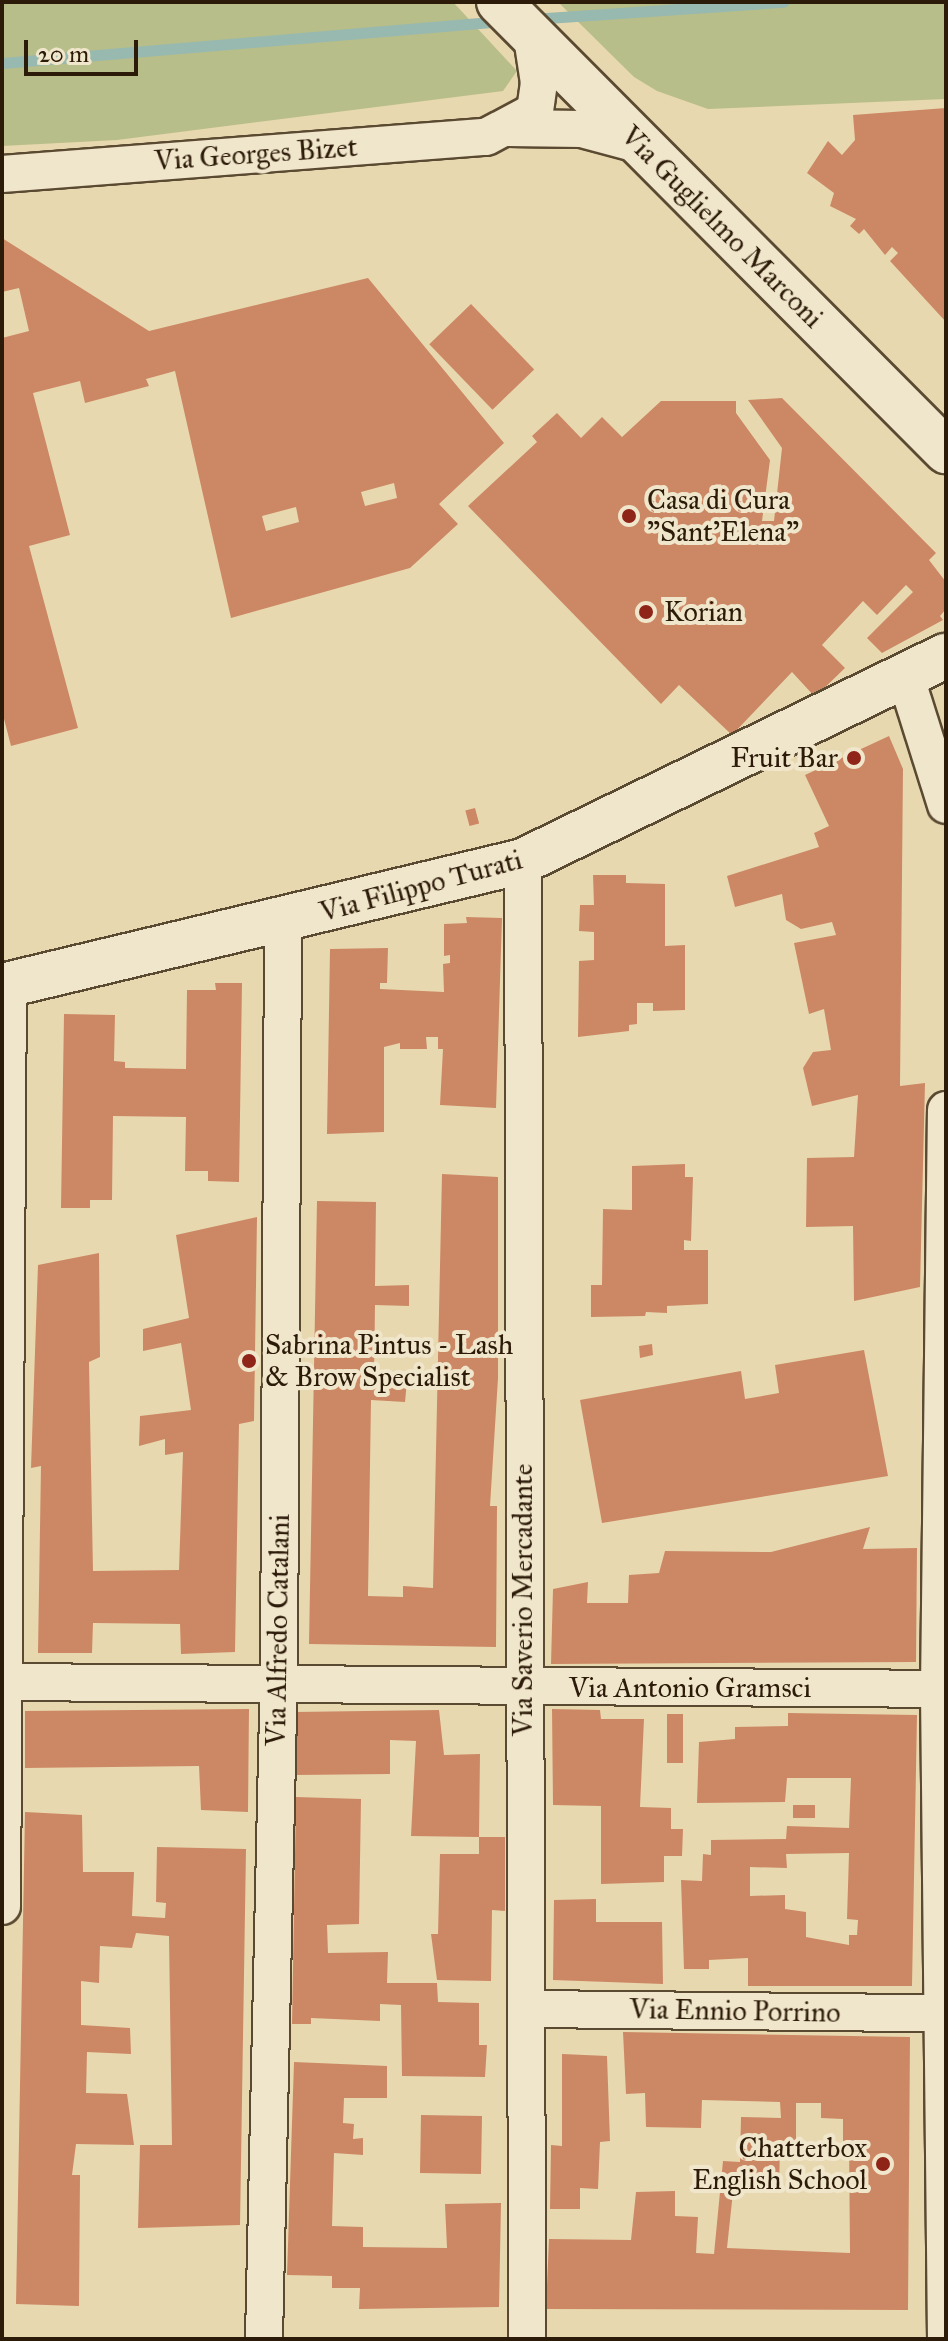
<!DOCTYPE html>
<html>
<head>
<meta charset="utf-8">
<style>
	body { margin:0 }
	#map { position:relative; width:948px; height:2341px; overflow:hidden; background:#e8d8af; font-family:"IM FELL Great Primer",serif }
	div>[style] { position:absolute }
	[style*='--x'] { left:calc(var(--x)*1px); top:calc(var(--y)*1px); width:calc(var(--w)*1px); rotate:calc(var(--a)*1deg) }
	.green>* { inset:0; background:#b8be89 }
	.stream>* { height:11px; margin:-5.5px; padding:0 5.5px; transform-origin:5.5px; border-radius:5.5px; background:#97b9af }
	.building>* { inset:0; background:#cc8865; transform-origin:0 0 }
	.roads { filter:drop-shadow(2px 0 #5b4a32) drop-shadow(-2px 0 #5b4a32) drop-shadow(0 2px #5b4a32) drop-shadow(0 -2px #5b4a32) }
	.minor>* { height:36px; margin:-18px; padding:0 18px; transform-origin:18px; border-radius:18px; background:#f0e6cb }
	.tertiary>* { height:44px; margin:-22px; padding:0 22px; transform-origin:22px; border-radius:22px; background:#f0e6cb }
	.secondary>* { height:44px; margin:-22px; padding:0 22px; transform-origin:22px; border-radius:22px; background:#f0e6cb }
	.dots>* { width:22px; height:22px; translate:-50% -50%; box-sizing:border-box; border:4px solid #f0e6cb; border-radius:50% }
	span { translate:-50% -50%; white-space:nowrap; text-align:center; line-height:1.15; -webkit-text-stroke:8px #f0e6cb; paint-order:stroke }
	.street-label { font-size:28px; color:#2c1b09 }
	.poi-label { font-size:28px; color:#2c1b09 }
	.left { translate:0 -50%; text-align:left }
	.right { translate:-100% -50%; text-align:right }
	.frame { position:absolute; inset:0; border:4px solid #2c1b09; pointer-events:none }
	.scale { position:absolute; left:24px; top:40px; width:114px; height:36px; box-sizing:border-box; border:4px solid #2c1b09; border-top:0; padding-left:10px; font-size:24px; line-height:28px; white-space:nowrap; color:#2c1b09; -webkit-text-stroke:6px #f0e6cb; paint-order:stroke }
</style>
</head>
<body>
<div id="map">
	<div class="green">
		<i style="clip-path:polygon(2px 2px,453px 2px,517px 71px,503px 91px,117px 140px,2px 146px)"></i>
		<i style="clip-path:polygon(558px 2px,946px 2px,946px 99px,708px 109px,657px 91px,634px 77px)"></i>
	</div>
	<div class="stream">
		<i style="--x:532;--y:19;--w:252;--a:-3.9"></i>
		<i style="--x:2;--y:63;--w:503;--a:-4.79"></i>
	</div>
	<div class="building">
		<i style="clip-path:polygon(946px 108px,946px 322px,890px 261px,898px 253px,892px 247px,885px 255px,864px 229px,859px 234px,850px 226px,856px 219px,830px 206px,834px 193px,807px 173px,828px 141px,842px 155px,855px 140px,853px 115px)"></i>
		<i style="clip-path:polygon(evenodd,2px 238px,149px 331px,368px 278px,504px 443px,439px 504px,458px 524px,410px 568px,231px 618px,175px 371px,146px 379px,149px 386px,85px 403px,80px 381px,33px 393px,70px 535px,29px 546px,78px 728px,11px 746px,2px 711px,2px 338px,29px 331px,19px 288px,2px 292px,2px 238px,394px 483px,397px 498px,365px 506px,361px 492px,394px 483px,2px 238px,296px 507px,299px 522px,266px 531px,262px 516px,296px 507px)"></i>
		<i style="left:471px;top:304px;width:91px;height:58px;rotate:46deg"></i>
		<i style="clip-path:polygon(782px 398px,936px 553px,929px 560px,946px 582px,946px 609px,940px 616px,943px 620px,882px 653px,867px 638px,913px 592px,906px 585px,877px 615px,863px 601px,822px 645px,845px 668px,815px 697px,792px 672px,732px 735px,679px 685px,661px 704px,468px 506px,537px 442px,532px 436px,557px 413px,581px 438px,602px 417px,622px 437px,661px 401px,736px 401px,736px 413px,770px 460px,762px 521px,774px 521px,782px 448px,748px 400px)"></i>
		<i style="clip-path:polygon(889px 736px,903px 769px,900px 1086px,925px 1083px,920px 1287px,854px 1301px,853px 1226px,806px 1227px,807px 1158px,854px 1157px,858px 1095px,812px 1106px,803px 1068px,813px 1052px,831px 1050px,824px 1009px,809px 1014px,794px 943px,836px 935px,832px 922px,801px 929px,786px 920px,782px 894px,735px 907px,727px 876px,819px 847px,814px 833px,829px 826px,805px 775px)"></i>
		<i style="left:475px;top:808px;width:16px;height:10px;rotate:75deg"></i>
		<i style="clip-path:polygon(593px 875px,626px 875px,626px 883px,665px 884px,665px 946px,685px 945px,685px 1010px,653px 1011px,653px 1003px,637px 1003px,637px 1024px,629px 1025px,629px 1031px,578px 1037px,579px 961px,594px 960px,594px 932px,579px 931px,580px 905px,594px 905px)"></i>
		<i style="clip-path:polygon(466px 917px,502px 918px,496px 1108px,440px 1105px,443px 1049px,438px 1049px,438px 1037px,426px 1037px,427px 1049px,400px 1049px,400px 1043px,384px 1047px,384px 1132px,327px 1134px,330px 949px,388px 948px,387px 983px,380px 983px,380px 989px,444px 992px,443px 964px,450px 963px,450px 955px,444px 956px,444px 924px,467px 923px)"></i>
		<i style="clip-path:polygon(215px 983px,242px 983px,239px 1182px,208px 1181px,208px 1171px,185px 1171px,186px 1117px,113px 1116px,112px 1200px,90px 1200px,90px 1208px,61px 1208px,64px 1014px,115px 1015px,114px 1061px,125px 1062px,125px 1068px,186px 1069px,187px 990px,216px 990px)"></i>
		<i style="clip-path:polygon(685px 1164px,685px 1177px,693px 1177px,691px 1241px,684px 1240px,684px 1250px,708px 1250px,708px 1304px,667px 1306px,667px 1313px,646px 1312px,645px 1316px,591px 1317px,591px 1285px,602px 1285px,603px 1209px,632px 1210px,632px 1166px)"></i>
		<i style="clip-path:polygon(442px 1174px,498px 1177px,498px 1378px,490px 1506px,497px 1506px,496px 1647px,309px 1644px,317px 1201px,376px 1202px,375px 1286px,409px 1285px,409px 1306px,375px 1305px,374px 1379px,407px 1381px,405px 1402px,371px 1400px,368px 1596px,403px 1597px,403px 1586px,433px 1588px)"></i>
		<i style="clip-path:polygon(257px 1217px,254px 1421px,239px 1424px,235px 1652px,181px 1654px,180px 1624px,93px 1623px,92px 1653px,38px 1653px,41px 1466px,31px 1468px,38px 1265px,99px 1253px,100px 1357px,89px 1362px,93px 1571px,179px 1570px,183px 1452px,165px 1455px,165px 1439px,139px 1446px,140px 1416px,191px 1410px,181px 1343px,143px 1351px,143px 1329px,189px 1318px,176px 1235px)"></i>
		<i style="clip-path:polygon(652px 1344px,653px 1355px,640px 1358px,639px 1346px)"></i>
		<i style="clip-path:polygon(864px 1350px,888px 1476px,602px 1523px,580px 1400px,741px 1371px,745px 1399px,779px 1393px,775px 1365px)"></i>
		<i style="clip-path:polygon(870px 1527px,863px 1549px,917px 1548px,916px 1662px,551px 1664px,553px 1589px,588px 1582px,587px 1603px,628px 1603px,629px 1575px,659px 1573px,665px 1551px,771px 1552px)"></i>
		<i style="clip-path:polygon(249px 1709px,248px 1812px,201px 1810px,199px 1766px,25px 1768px,25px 1711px)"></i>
		<i style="clip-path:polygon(552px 1709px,600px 1710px,601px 1719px,644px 1719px,640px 1807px,671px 1808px,671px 1829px,683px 1829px,682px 1856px,664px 1856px,664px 1882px,601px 1884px,601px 1806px,553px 1805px)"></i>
		<i style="clip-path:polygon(439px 1710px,444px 1755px,480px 1754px,479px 1837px,411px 1836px,416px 1741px,390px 1740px,390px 1774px,295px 1775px,294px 1712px)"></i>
		<i style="clip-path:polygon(evenodd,788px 1713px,917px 1715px,912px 1986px,748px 1986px,748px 1958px,709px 1960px,709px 1969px,684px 1969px,681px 1880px,702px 1881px,703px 1854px,711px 1855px,711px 1840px,786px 1839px,787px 1826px,849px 1828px,851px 1778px,787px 1778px,785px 1802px,697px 1803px,699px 1742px,735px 1739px,735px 1727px,788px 1726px,788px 1713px,849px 1853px,847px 1919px,858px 1920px,857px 1935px,849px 1935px,849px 1945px,806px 1937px,806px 1912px,785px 1909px,785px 1895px,750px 1896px,750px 1867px,787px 1868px,786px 1854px,849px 1853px)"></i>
		<i style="left:667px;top:1714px;width:16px;height:49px"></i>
		<i style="clip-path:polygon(296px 1797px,361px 1799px,359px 1924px,327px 1925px,328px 1953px,388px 1952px,387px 1983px,437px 1983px,438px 2002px,479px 2003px,479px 2045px,487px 2045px,485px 2077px,402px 2076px,401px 2005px,380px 2004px,380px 2021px,311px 2018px,311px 2024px,292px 2024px)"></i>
		<i style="left:793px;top:1805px;width:22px;height:13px"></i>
		<i style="clip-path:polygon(25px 1812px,82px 1815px,83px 1872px,134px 1872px,132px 1916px,165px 1918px,166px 1903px,156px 1902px,157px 1847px,246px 1849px,240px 2225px,138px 2228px,140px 2145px,172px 2145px,169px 1936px,136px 1933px,132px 1948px,100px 1946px,99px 1983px,81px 1981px,81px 2025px,130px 2028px,131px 2054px,87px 2052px,86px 2093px,127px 2094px,134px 2145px,76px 2144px,72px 2175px,80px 2175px,79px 2306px,16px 2304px)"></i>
		<i style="clip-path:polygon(479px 1837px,505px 1837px,505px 1911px,492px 1910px,491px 1981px,437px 1980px,431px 1934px,438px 1934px,440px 1854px,479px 1854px)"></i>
		<i style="clip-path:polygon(596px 1899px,596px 1922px,662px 1922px,663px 1984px,553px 1980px,554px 1900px)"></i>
		<i style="clip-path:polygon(evenodd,623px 2032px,910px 2037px,908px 2310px,546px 2309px,549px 2239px,631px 2240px,636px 2192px,675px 2191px,675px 2216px,698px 2217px,696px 2253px,714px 2254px,723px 2161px,740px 2162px,741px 2117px,781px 2118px,780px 2102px,702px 2100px,701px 2128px,646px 2127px,645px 2093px,626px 2094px,623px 2032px,796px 2103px,821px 2103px,821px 2118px,843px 2119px,843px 2142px,849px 2142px,850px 2253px,727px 2248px,733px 2192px,779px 2192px,780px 2143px,796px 2144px,796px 2103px)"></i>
		<i style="clip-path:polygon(562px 2054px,607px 2056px,610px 2141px,600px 2142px,598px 2189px,580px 2188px,580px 2209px,550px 2209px,551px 2145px,562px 2146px)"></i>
		<i style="clip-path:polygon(294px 2062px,387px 2066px,387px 2098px,344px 2098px,343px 2123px,354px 2124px,353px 2139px,363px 2138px,363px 2155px,334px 2153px,332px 2226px,363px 2227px,363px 2247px,447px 2248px,445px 2204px,501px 2203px,499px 2307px,359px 2309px,360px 2288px,332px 2288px,332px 2276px,287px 2275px)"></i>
		<i style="left:421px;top:2115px;width:61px;height:58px;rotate:1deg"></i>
	</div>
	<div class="roads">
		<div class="minor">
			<i style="--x:508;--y:128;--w:74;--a:0.8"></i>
			<i style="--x:582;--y:129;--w:58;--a:15"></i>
			<i style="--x:2;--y:174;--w:485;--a:-4.4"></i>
			<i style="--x:486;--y:137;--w:55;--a:-28"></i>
			<i style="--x:535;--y:111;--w:28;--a:-82"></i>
			<i style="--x:539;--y:83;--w:47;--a:-98.7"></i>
			<i style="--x:906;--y:678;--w:133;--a:72.5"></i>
			<i style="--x:523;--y:861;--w:1478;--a:89.84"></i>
			<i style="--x:2;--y:1682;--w:944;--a:0.42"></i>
			<i style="--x:2;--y:1906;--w:921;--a:-89.63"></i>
			<i style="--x:529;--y:2009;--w:413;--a:0.6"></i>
			<i style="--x:264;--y:2339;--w:670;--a:-88.72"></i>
			<i style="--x:279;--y:1669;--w:747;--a:-89.69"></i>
			<i style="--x:946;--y:2339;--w:650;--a:-90.62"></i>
			<i style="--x:939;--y:1689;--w:579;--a:-89.31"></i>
		</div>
		<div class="tertiary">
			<i style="--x:2;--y:986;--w:536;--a:-13.49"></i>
			<i style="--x:523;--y:861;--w:470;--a:-25.9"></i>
		</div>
		<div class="secondary">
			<i style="--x:499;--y:2;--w:634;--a:45.13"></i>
		</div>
	</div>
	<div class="dots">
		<i style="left:629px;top:516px;background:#8f2418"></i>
		<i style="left:646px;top:612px;background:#8f2418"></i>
		<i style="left:854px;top:758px;background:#8f2418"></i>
		<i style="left:249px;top:1361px;background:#8f2418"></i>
		<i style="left:883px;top:2164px;background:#8f2418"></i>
	</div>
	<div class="street-label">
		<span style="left:256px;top:154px;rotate:-4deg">Via Georges Bizet</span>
		<span style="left:722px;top:227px;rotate:45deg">Via Guglielmo Marconi</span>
		<span style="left:421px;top:886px;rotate:-15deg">Via Filippo Turati</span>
		<span style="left:523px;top:1600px;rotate:-90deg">Via Saverio Mercadante</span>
		<span style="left:278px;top:1630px;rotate:-89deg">Via Alfredo Catalani</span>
		<span style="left:690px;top:1688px">Via Antonio Gramsci</span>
		<span style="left:735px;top:2011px;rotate:1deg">Via Ennio Porrino</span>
	</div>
	<div class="poi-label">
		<span class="left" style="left:647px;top:516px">Casa di Cura<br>"Sant'Elena"</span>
		<span class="left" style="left:664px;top:612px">Korian</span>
		<span class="right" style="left:838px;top:758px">Fruit Bar</span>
		<span class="left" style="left:265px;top:1361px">Sabrina Pintus - Lash<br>&amp; Brow Specialist</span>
		<span class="right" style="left:867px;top:2164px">Chatterbox<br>English School</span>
	</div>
	<div class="frame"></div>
	<div class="scale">20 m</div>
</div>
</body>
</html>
